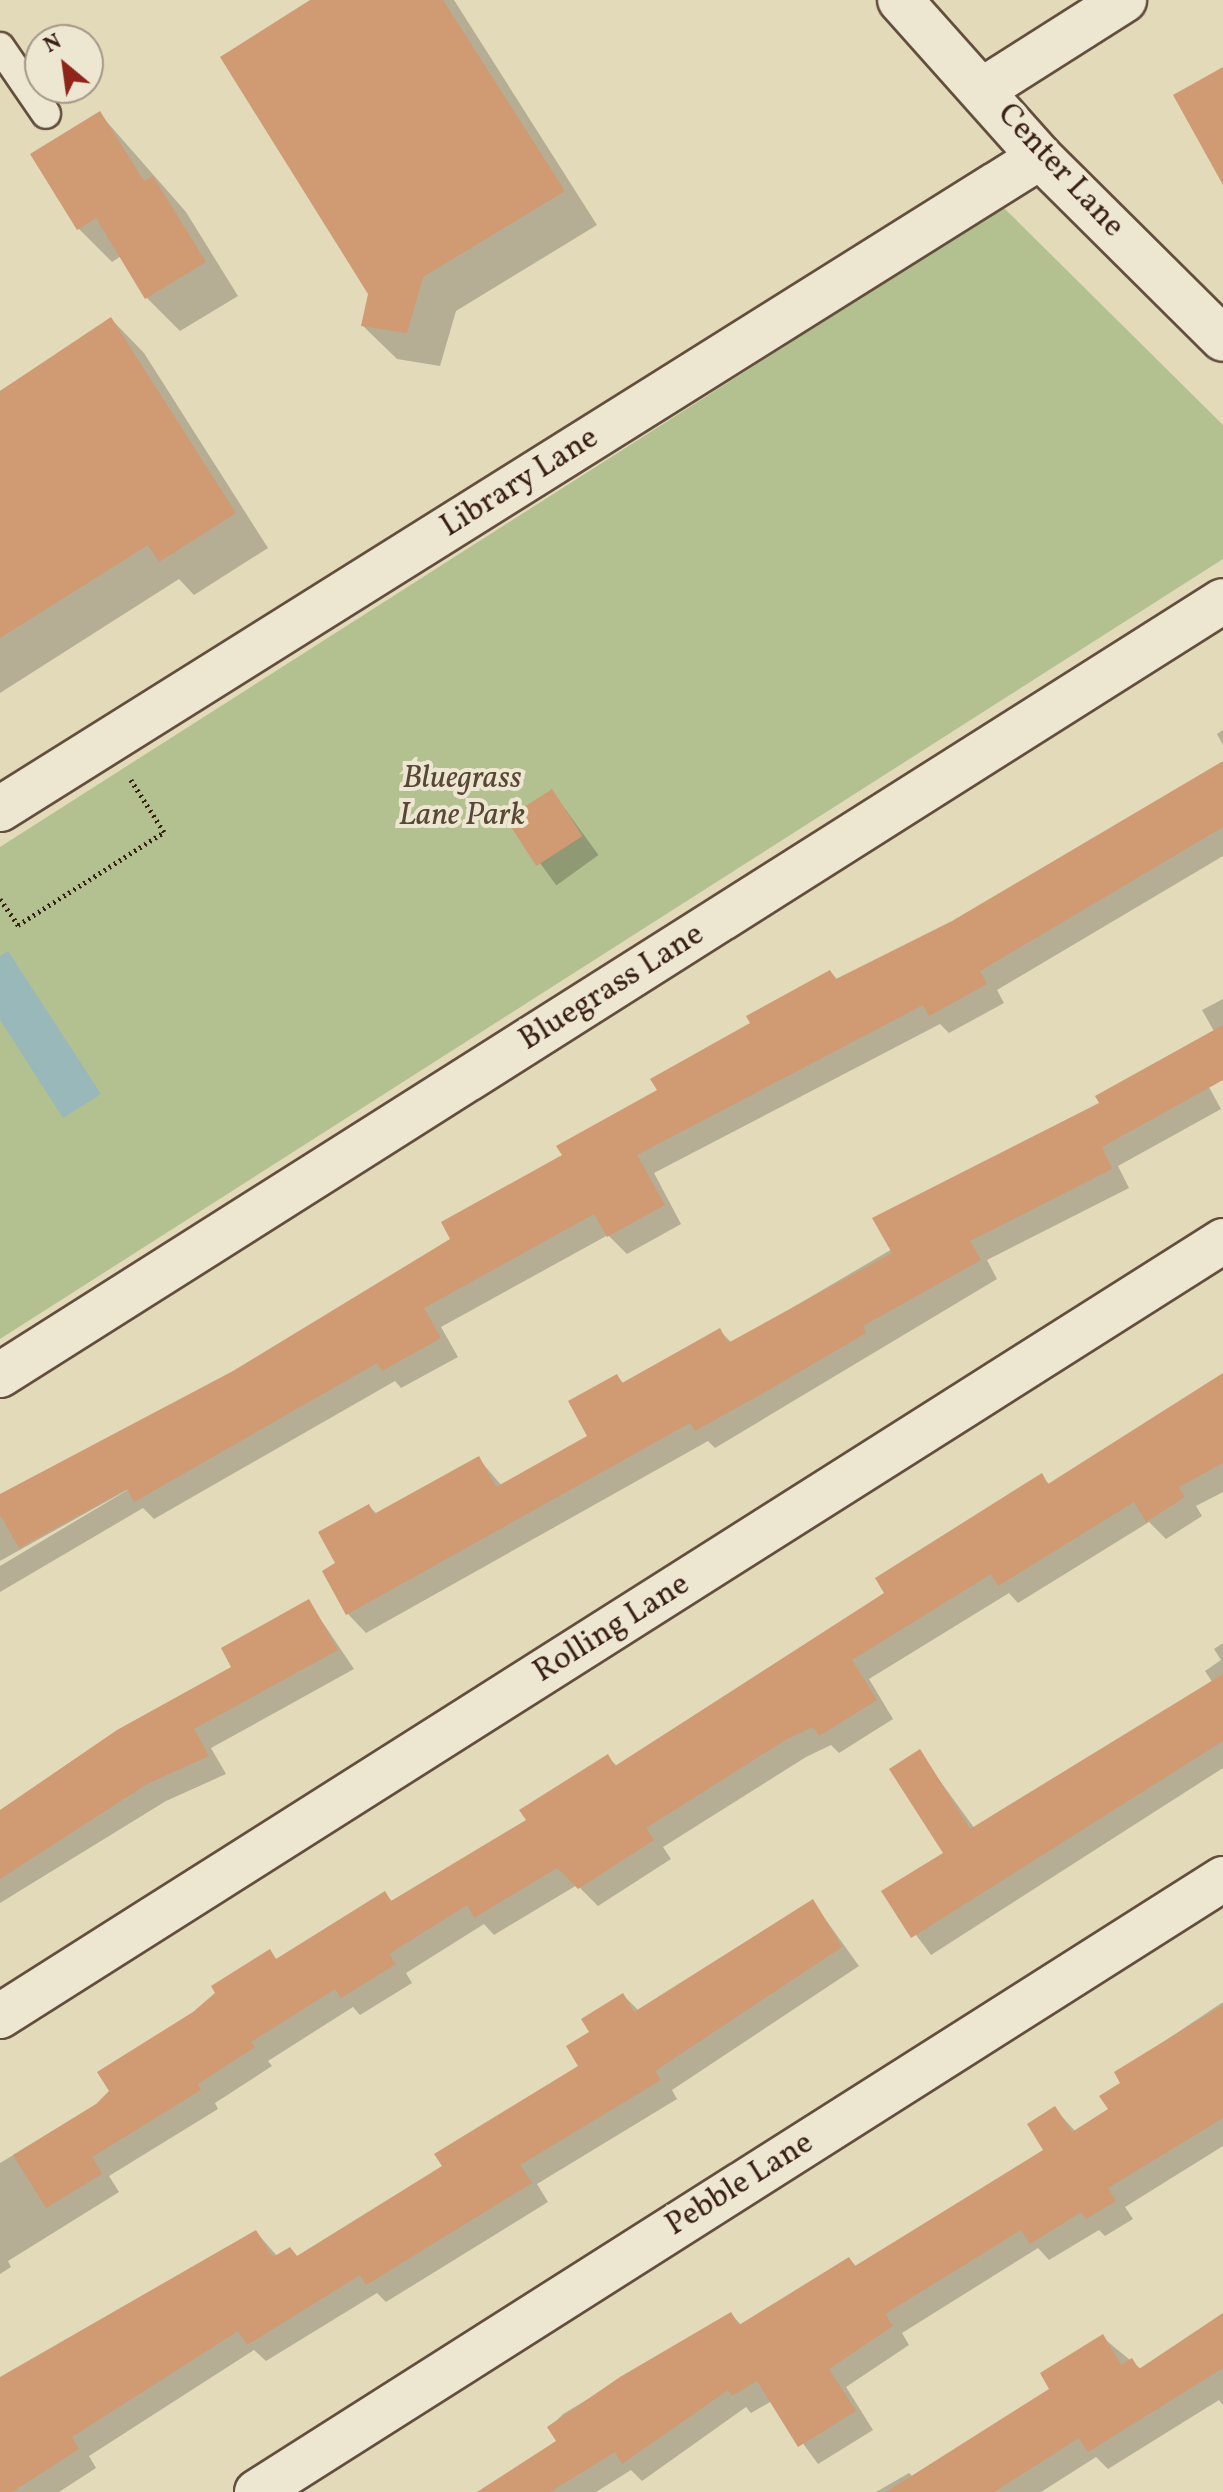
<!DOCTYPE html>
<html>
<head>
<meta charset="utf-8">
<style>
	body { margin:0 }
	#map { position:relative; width:1223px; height:2492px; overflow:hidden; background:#e3daba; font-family:Vollkorn,serif }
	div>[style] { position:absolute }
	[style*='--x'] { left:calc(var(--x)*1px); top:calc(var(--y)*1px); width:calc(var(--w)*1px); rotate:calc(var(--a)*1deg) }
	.green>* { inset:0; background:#b3c090 }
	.water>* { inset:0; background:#99b8ba }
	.shadow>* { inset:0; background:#0003; transform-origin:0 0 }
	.building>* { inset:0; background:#d09a73; transform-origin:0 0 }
	.path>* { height:5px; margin-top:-2.5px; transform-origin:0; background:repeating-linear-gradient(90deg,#3a1f15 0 2px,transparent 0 6px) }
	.roads { filter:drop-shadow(2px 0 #644e3e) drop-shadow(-2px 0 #644e3e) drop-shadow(0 2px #644e3e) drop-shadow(0 -2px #644e3e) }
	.service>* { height:28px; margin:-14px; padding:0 14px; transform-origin:14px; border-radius:14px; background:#ede7d2 }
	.minor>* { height:44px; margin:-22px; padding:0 22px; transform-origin:22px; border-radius:22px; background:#ede7d2 }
	.tertiary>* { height:44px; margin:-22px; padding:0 22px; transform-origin:22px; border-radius:22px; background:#ede7d2 }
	span { translate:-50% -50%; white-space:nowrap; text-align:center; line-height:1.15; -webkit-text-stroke:8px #ede7d2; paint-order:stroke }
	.street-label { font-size:32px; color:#3a1f15 }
	.park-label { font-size:32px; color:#584734; font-style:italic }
	.north { position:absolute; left:24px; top:24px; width:80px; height:80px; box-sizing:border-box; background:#ede7d2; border:2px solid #a59786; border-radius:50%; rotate:331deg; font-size:22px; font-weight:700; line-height:32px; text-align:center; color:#3a1f15 }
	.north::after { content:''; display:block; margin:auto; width:28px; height:36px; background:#8f2418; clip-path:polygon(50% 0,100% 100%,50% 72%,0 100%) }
</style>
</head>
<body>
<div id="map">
	<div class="green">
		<i style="clip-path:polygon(1003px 207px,1223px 425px,1223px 559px,0 1339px,0 847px)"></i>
	</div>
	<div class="water">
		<i style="clip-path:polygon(8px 951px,101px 1094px,63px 1118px,0 1020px,0 956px)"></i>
	</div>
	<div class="shadow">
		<i style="clip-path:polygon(314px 0,454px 0,597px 225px,456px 311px,440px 366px,397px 359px,363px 326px,370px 294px)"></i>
		<i style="clip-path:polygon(100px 114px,186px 212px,238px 296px,180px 331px,147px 298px,121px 256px,112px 262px,78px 228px)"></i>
		<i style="clip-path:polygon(111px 319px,144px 353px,268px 548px,194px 595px,179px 579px,0 693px,0 391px)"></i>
		<i style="clip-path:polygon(1223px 730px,1223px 745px,1217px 734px)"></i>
		<i style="clip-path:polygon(1223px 764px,1223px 856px,997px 990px,1004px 1003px,949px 1033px,940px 1024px,654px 1173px,681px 1224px,627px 1254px,608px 1235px,441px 1327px,458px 1357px,401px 1388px,395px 1381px,154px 1519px,143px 1508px,0 1592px,0 1566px,136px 1485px,0 1561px,0 1501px,234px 1373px,453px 1240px,830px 972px,838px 980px,953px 923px)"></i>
		<i style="left:552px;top:791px;width:79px;height:52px;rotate:54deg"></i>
		<i style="clip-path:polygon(1223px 999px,1223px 1047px,1202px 1010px)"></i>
		<i style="clip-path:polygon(1199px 1069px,1221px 1109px,1118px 1166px,1129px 1188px,987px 1260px,997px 1279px,715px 1448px,708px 1441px,366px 1633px,348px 1614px,324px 1571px,338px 1564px,369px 1506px,377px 1514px,478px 1458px,502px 1486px,590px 1437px,617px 1376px,624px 1384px,720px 1331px,732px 1343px)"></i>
		<i style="clip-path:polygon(1223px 1378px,1223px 1492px,1196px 1506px,1202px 1516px,1166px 1539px,1149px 1522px,1018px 1603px,1009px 1593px,869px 1679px,893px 1719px,839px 1753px,831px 1745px,806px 1757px,663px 1847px,671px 1859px,598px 1906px,577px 1885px,494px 1935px,484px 1924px,406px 1973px,412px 1983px,360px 2015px,353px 2007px,268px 2061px,272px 2066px,215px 2103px,218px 2109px,109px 2176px,119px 2192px,8px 2261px,11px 2267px,0 2274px,0 2163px,97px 2105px,269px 1952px,277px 1960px,384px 1893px,393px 1902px,528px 1820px,607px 1756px,618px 1767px,887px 1593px,1041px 1476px,1050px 1485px)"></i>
		<i style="clip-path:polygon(309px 1602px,354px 1669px,211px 1748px,226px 1774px,166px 1801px,0 1903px,0 1812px,234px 1668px)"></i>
		<i style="clip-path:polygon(1223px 1643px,1223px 1768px,931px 1955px,884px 1892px,946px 1854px,919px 1752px,975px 1829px,1213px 1683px,1205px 1671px,1221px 1660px,1214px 1649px)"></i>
		<i style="clip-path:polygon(813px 1902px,859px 1966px,672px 2090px,677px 2099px,537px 2184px,548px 2202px,386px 2302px,377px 2293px,266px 2361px,254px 2350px,89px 2456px,96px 2468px,59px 2492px,0 2492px,0 2381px,256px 2232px,278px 2257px,290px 2249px,299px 2258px,445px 2167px,581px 2066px,592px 2033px,623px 1995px,639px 2011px)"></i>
		<i style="clip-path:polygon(1223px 2002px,1223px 2146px,1125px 2207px,1133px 2219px,1105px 2236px,1099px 2230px,1049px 2260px,1038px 2248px,902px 2333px,909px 2345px,846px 2387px,873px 2430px,818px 2464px,772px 2401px,751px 2413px,746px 2407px,642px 2481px,631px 2470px,596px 2492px,480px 2492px,559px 2442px,550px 2427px,563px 2414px,731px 2314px,742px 2326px,849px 2259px,857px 2267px,1046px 2151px,1055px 2109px,1076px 2132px,1110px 2110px,1123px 2084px,1117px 2073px)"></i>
		<i style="clip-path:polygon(1223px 2317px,1223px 2405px,1219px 2400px,1108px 2469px,1096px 2457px,1041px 2492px,876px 2492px,909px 2473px,913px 2477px,1052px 2389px,1102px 2337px,1141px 2369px)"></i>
	</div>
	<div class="building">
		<i style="clip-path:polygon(310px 0,443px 0,565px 191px,423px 277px,407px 333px,361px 326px,368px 294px,220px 57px)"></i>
		<i style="clip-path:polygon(1223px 67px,1223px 185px,1173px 95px)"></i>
		<i style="clip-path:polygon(100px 111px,144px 181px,153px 176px,206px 262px,145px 299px,96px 218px,77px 230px,30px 154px)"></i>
		<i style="clip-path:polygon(111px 317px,236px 513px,159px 562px,148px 545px,0 638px,0 391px)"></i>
		<i style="clip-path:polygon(1223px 761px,1223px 827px,980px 971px,987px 984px,929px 1016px,923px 1005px,637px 1155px,665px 1205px,607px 1237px,594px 1214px,424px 1308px,441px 1338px,382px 1371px,377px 1363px,134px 1502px,127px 1489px,19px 1548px,0 1515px,0 1494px,233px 1371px,450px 1239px,441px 1222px,562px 1155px,556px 1146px,657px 1090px,650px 1079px,750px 1023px,746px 1016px,830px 970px,836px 979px,952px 921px)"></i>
		<i style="left:552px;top:789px;width:56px;height:55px;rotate:57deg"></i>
		<i style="clip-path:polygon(1223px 1025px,1223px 1080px,1102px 1147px,1112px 1169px,970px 1241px,981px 1260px,863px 1326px,866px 1333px,758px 1396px,695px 1431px,690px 1423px,346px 1615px,322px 1571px,335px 1563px,318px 1532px,369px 1504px,374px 1514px,479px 1456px,496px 1487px,587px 1436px,568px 1401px,617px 1374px,622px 1383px,720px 1328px,728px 1343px,892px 1253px,872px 1218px,1099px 1103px,1095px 1096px)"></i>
		<i style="clip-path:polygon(1223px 1373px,1223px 1463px,1179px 1487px,1185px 1497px,1146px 1522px,1134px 1502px,998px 1586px,991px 1574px,852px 1660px,877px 1700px,819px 1736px,813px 1727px,787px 1739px,646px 1828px,654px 1840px,578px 1889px,557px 1868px,474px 1918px,467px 1905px,389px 1954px,396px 1964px,341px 1998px,335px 1989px,251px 2042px,255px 2047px,198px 2084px,201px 2090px,92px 2157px,102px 2174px,46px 2208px,13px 2155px,96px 2104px,109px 2091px,97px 2072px,193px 2012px,215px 1993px,211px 1986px,270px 1949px,276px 1959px,385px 1891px,391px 1901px,526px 1820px,519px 1810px,608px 1754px,615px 1766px,884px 1593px,875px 1578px,1042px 1473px,1048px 1484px)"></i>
		<i style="clip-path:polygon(309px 1599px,338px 1650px,194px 1729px,209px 1756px,147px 1784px,0 1879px,0 1810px,117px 1730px,231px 1667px,221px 1648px)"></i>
		<i style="clip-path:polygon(1223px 1674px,1223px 1741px,911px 1938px,881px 1891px,943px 1853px,889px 1769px,920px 1749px,970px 1829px)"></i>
		<i style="clip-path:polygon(813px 1899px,842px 1947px,655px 2071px,661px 2080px,520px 2165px,532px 2183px,366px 2285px,360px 2275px,247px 2345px,238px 2331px,72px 2437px,79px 2449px,12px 2492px,0 2492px,0 2377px,256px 2230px,273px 2257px,290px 2247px,297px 2256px,442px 2166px,434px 2154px,578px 2066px,566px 2046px,589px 2032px,581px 2019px,623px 1993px,634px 2012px)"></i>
		<i style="clip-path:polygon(1223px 2005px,1223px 2118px,1108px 2188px,1116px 2201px,1086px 2219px,1081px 2212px,1030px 2244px,1021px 2230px,885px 2314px,893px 2326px,829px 2369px,856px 2411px,798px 2447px,757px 2381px,732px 2396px,728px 2390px,622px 2464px,615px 2452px,550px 2492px,477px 2492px,556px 2441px,547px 2427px,620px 2377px,731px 2312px,739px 2325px,849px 2257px,855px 2266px,1043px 2150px,1027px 2124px,1055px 2106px,1072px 2132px,1108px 2109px,1099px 2096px,1120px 2083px,1114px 2072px)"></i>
		<i style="clip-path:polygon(1223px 2313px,1223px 2368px,1088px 2452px,1079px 2438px,994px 2492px,886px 2492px,1049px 2389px,1040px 2373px,1103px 2334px,1121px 2365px,1132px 2358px,1139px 2369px)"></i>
	</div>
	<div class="path">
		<i style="--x:0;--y:899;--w:32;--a:55"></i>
		<i style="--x:18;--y:925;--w:173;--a:-32.5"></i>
		<i style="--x:164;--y:832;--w:62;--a:-122.4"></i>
	</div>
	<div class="roads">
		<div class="service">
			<i style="--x:0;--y:47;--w:81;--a:55.5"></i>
		</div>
		<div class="minor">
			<i style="--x:984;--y:89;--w:166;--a:-32.4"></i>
			<i style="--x:0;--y:809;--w:1227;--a:-32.08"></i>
			<i style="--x:0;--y:1375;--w:1447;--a:-32.33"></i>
			<i style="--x:0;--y:2016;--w:1448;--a:-32.36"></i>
			<i style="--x:257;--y:2492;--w:1144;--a:-32.4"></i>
		</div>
		<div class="tertiary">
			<i style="--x:900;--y:0;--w:210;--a:48.3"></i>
			<i style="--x:1040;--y:157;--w:258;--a:44.8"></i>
		</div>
	</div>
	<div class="street-label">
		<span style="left:1060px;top:171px;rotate:47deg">Center Lane</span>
		<span style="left:520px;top:483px;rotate:-32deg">Library Lane</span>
		<span style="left:612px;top:988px;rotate:-32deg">Bluegrass Lane</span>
		<span style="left:612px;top:1629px;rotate:-32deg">Rolling Lane</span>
		<span style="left:740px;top:2185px;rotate:-32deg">Pebble Lane</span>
	</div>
	<div class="park-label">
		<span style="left:462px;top:798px">Bluegrass<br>Lane Park</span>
	</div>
	<div class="north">N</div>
</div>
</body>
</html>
